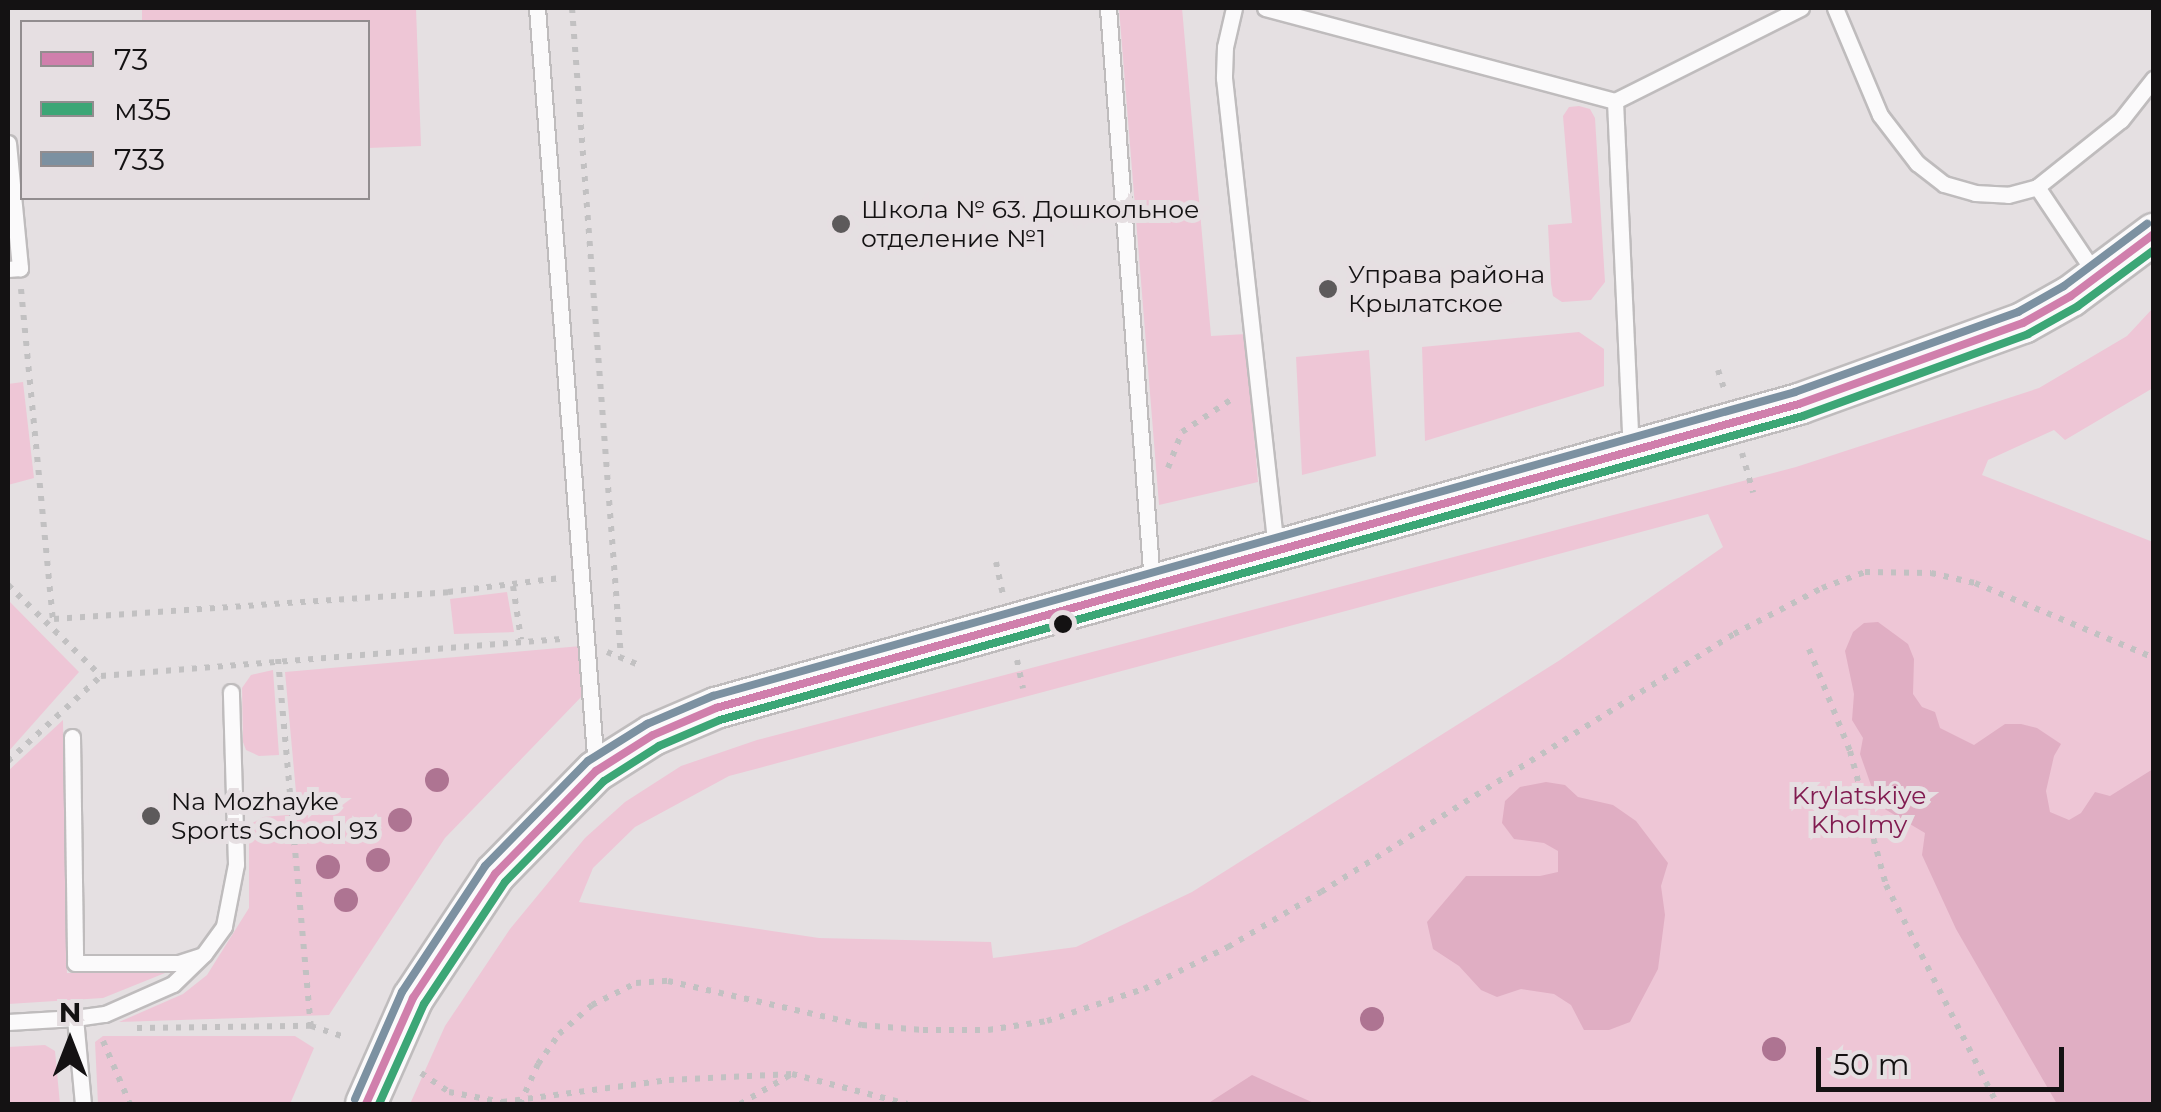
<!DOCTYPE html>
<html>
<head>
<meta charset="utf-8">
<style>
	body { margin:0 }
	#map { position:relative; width:2161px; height:1112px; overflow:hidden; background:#e5e0e2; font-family:Montserrat,sans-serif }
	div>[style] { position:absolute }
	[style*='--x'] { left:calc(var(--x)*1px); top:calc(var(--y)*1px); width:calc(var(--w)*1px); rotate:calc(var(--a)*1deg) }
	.green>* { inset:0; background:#eec6d6 }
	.forest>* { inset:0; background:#e0aec3 }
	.path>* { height:6px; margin-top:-3px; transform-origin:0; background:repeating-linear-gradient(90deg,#c2c1c2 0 5px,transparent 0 13px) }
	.roads { filter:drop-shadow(2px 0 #bfbcbd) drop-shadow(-2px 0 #bfbcbd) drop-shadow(0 2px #bfbcbd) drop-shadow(0 -2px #bfbcbd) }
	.service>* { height:15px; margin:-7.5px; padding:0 7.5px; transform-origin:7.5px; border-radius:7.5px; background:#fbfafb }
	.tertiary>* { height:40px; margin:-20px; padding:0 20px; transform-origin:20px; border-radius:20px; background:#fbfafb }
	.bus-1>* { height:8px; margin:-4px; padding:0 4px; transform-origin:4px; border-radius:4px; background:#d07fac }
	.bus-2>* { height:8px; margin:-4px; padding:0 4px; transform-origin:4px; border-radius:4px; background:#3ca676 }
	.bus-3>* { height:8px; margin:-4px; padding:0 4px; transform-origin:4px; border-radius:4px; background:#7c91a1 }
	.trees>* { width:24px; height:24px; margin:-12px; border-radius:50%; background:#ae7492 }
	.dots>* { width:28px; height:28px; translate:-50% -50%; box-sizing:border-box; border:5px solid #e6dfe2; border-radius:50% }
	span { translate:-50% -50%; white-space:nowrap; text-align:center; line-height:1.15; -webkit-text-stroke:10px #e6dfe2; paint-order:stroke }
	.poi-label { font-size:25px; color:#141213 }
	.left { translate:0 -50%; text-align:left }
	.park-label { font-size:25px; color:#811b50 }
	.frame { position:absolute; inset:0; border:10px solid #141213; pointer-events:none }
	.legend { position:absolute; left:20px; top:20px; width:350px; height:180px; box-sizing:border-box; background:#e6dfe2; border:2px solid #928d8f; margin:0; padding:12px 18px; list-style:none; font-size:30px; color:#141213 }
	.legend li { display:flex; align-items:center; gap:20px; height:50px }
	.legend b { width:50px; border:2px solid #928d8f }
	.north { position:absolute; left:20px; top:992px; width:100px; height:100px; -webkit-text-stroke:8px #e6dfe2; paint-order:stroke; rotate:0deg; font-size:28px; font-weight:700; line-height:40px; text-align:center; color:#141213 }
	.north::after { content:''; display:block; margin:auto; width:35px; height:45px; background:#141213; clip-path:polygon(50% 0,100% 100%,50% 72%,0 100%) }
	.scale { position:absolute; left:1816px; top:1047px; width:248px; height:45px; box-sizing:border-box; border:5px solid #141213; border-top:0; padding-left:12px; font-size:30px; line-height:35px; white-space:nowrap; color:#141213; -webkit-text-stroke:8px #e6dfe2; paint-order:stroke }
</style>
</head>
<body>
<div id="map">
	<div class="green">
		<i style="clip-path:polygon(142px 8px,416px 8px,421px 146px,368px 148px,368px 22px,142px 22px)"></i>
		<i style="clip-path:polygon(1119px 8px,1182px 8px,1211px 336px,1246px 334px,1258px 482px,1159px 505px)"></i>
		<i style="clip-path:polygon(1579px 106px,1590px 109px,1595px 118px,1605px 282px,1591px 300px,1562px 302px,1553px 296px,1551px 284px,1548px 225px,1572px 223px,1563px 116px,1569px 107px)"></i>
		<i style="clip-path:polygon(evenodd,2153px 308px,2153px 388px,2065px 440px,2054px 430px,1988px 460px,1982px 475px,2153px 542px,2153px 1104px,410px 1104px,445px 1026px,510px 929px,585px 838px,625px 802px,681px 766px,757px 740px,1796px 467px,2039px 388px,2127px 336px,2153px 308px,1708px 514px,1723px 547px,1560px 660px,1192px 892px,1076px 947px,993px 958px,991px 942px,819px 938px,579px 902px,593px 868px,635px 827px,729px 776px,1708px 514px)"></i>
		<i style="clip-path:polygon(1579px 332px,1604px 349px,1604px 386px,1425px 441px,1422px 347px)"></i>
		<i style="clip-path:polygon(1369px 350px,1376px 456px,1302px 475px,1296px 357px)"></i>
		<i style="clip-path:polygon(23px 382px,34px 478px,8px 485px,8px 384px)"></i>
		<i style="clip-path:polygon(507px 592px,514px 632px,454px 634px,450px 599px)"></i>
		<i style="clip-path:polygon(8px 600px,79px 672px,8px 752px)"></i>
		<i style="clip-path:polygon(581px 646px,586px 692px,445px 838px,329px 1015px,119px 1022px,183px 994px,207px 975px,249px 908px,249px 825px,263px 817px,298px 814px,285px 672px)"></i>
		<i style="clip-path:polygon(273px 670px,279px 755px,259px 756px,246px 750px,243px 742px,242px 688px,251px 675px)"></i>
		<i style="clip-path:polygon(63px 720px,67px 973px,170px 971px,103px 998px,8px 1004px,8px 771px)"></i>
		<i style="clip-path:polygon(103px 1036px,295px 1036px,314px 1048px,290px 1104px,98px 1104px,95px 1042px)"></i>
		<i style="clip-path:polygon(45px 1045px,55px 1051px,60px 1104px,8px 1104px,8px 1047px)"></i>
	</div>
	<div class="forest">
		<i style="clip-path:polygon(1878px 622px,1908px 644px,1914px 659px,1913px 694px,1922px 707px,1935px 712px,1940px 728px,1974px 745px,2005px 724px,2021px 724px,2037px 728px,2061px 744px,2054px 756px,2046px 791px,2050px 812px,2069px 820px,2081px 813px,2095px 792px,2110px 796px,2153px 769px,2153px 1104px,2057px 1104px,1956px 929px,1922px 855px,1925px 833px,1878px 805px,1860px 754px,1863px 738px,1852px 720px,1854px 694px,1845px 651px,1853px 632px,1864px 623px)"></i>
		<i style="clip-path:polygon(1546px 782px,1565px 785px,1578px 797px,1613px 805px,1636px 821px,1668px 863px,1661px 886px,1665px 915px,1658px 969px,1630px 1022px,1609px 1030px,1584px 1030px,1571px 1005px,1554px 994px,1521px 989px,1497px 997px,1481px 990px,1459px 966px,1433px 949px,1427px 922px,1466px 876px,1540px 876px,1558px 872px,1558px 851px,1544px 843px,1514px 839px,1502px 823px,1505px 801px,1520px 787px)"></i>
		<i style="clip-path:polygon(1252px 1075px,1316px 1104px,1207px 1104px)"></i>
	</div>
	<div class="path">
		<i style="--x:572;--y:8;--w:652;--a:85.69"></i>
		<i style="--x:21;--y:289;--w:333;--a:84.5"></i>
		<i style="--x:1718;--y:370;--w:19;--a:72"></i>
		<i style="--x:1742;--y:453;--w:41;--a:74.2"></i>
		<i style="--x:1168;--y:468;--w:39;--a:-69"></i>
		<i style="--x:1182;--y:432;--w:64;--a:-33.4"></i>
		<i style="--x:996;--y:562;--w:33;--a:78"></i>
		<i style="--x:8;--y:585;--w:130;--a:44.4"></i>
		<i style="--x:101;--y:676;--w:462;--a:-4.6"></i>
		<i style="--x:513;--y:586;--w:54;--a:81.4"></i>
		<i style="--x:54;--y:619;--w:395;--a:-3.9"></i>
		<i style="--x:448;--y:592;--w:113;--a:-7.1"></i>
		<i style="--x:1809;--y:649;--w:110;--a:68.1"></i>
		<i style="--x:1850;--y:751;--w:139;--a:75"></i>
		<i style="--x:1886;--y:885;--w:246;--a:63.1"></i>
		<i style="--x:607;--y:652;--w:35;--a:22"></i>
		<i style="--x:278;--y:659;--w:368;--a:84.9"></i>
		<i style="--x:311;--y:1026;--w:35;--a:18"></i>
		<i style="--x:1017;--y:660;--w:29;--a:78"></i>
		<i style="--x:8;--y:761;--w:126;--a:-42.4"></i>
		<i style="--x:137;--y:1028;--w:174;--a:-0.7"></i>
		<i style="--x:103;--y:1041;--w:69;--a:66.8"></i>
		<i style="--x:421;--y:1073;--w:34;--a:34"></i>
		<i style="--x:449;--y:1092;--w:54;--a:10.7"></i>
		<i style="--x:502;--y:1102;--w:168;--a:-7.5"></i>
		<i style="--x:669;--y:1080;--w:123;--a:-2.8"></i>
		<i style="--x:792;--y:1074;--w:119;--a:14.6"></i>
		<i style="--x:520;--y:1104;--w:44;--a:-65.8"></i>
		<i style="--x:538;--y:1064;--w:37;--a:-55"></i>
		<i style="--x:559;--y:1034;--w:44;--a:-41.3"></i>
		<i style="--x:592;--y:1005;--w:49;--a:-26.6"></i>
		<i style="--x:636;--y:983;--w:32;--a:-4"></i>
		<i style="--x:668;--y:981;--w:199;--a:12.8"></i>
		<i style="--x:862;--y:1025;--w:61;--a:4.7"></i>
		<i style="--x:923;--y:1030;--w:65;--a:0"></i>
		<i style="--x:988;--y:1030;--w:60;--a:-8.7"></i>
		<i style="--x:1047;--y:1021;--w:102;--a:-18.3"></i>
		<i style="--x:1144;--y:989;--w:94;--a:-26.6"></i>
		<i style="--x:1228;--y:947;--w:108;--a:-30.6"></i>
		<i style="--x:1321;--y:892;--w:487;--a:-32"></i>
		<i style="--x:1734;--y:634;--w:99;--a:-27.6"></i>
		<i style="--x:1822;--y:588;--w:46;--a:-20.4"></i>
		<i style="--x:1865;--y:572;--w:66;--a:0.9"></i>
		<i style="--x:1931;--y:573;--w:45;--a:12.8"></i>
		<i style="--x:1975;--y:583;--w:194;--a:22.7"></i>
		<i style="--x:740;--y:1104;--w:58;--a:-30.1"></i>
	</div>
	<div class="roads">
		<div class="service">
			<i style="--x:537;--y:8;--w:761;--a:85.56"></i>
			<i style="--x:1108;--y:8;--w:577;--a:85.62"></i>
			<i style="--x:1234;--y:8;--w:40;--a:103"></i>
			<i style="--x:1225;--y:47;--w:31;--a:92"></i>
			<i style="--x:1224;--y:78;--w:474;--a:83.7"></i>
			<i style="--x:1265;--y:8;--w:362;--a:14.9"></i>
			<i style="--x:1615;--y:101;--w:208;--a:-26.6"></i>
			<i style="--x:1835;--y:8;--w:116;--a:67.2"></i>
			<i style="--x:1880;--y:115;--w:61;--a:52.4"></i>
			<i style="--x:1917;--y:163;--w:34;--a:38"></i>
			<i style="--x:1944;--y:184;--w:32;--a:16"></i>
			<i style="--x:1975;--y:193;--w:33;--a:3"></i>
			<i style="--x:2008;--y:195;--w:30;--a:-15"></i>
			<i style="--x:1615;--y:101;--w:351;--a:87.4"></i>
			<i style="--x:8;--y:143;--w:126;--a:84.5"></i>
			<i style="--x:20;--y:268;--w:12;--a:175"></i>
			<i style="--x:2096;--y:275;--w:106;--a:-123.8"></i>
			<i style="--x:2037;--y:187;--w:107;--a:-38.6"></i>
			<i style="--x:2121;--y:120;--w:53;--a:-51.8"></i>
			<i style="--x:72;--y:737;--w:226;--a:89.2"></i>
			<i style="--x:75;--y:963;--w:104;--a:0"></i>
			<i style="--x:179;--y:963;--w:22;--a:-18"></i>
			<i style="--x:75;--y:1018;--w:30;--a:-8"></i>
			<i style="--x:105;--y:1014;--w:74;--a:-23.8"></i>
			<i style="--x:173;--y:984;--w:43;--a:-44.1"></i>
			<i style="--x:204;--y:954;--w:34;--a:-54"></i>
			<i style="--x:224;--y:926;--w:63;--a:-79"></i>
			<i style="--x:236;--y:864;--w:172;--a:-91.7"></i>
			<i style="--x:8;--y:1022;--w:67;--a:-3.4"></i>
			<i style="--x:75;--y:1018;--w:86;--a:84.7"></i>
		</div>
		<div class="tertiary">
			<i style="--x:366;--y:1104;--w:116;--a:-66.1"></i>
			<i style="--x:413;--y:998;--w:149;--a:-56.5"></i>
			<i style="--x:495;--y:874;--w:144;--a:-45.6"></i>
			<i style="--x:596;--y:771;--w:67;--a:-32.3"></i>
			<i style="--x:653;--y:735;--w:69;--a:-23.2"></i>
			<i style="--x:716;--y:708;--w:1125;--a:-15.68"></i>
			<i style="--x:1799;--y:404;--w:238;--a:-19.9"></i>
			<i style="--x:2023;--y:323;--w:55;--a:-29.4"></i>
			<i style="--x:2071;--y:296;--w:104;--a:-36.8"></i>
		</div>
	</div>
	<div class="bus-1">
		<i style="--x:366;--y:1104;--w:116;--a:-66.1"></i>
		<i style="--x:413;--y:998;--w:149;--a:-56.5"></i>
		<i style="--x:495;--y:874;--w:144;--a:-45.6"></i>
		<i style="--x:596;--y:771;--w:67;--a:-32.3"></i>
		<i style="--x:653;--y:735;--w:69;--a:-23.2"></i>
		<i style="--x:716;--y:708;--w:1125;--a:-15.68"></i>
		<i style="--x:1799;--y:404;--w:238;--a:-19.9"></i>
		<i style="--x:2023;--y:323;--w:55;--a:-29.4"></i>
		<i style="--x:2071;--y:296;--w:104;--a:-36.8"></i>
	</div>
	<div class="bus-2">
		<i style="--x:379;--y:1104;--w:110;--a:-65.8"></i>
		<i style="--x:424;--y:1004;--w:146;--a:-56.4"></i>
		<i style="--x:505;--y:882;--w:141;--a:-45.6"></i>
		<i style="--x:604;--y:781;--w:65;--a:-32.5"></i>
		<i style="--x:659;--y:746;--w:66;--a:-23.1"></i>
		<i style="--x:720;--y:720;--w:1125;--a:-15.68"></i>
		<i style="--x:1803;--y:416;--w:239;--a:-20"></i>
		<i style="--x:2028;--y:334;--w:57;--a:-29.2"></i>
		<i style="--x:2078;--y:306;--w:94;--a:-36.4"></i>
	</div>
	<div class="bus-3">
		<i style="--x:355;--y:1099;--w:117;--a:-66.3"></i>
		<i style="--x:402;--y:992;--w:151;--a:-56.6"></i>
		<i style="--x:485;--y:866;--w:147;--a:-45.6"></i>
		<i style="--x:588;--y:761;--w:70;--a:-32.1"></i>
		<i style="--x:647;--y:724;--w:72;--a:-23"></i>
		<i style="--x:713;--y:696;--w:1124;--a:-15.69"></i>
		<i style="--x:1795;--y:392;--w:237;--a:-19.7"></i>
		<i style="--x:2018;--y:312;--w:53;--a:-29.5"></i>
		<i style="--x:2064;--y:286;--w:104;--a:-36.8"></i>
	</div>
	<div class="trees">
		<i style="left:437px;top:780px"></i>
		<i style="left:400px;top:820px"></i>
		<i style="left:378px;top:860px"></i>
		<i style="left:328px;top:867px"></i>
		<i style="left:346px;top:900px"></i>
		<i style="left:1372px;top:1019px"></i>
		<i style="left:1774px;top:1049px"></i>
	</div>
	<div class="dots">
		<i style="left:841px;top:224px;background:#5d5a5b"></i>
		<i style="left:1328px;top:289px;background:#5d5a5b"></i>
		<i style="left:1063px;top:624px;background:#141213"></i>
		<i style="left:151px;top:816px;background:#5d5a5b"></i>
	</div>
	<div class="poi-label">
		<span class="left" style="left:861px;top:224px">Школа № 63. Дошкольное<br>отделение №1</span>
		<span class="left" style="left:1348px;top:289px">Управа района<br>Крылатское</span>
		<span class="left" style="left:171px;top:816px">Na Mozhayke<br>Sports School 93</span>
	</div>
	<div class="park-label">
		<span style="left:1859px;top:810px">Krylatskiye<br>Kholmy</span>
	</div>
	<div class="frame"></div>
	<ul class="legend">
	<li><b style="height:12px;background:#d07fac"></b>73</li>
	<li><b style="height:12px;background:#3ca676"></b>м35</li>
	<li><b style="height:12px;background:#7c91a1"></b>733</li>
	</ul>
	<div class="north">N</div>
	<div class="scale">50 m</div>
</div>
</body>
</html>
